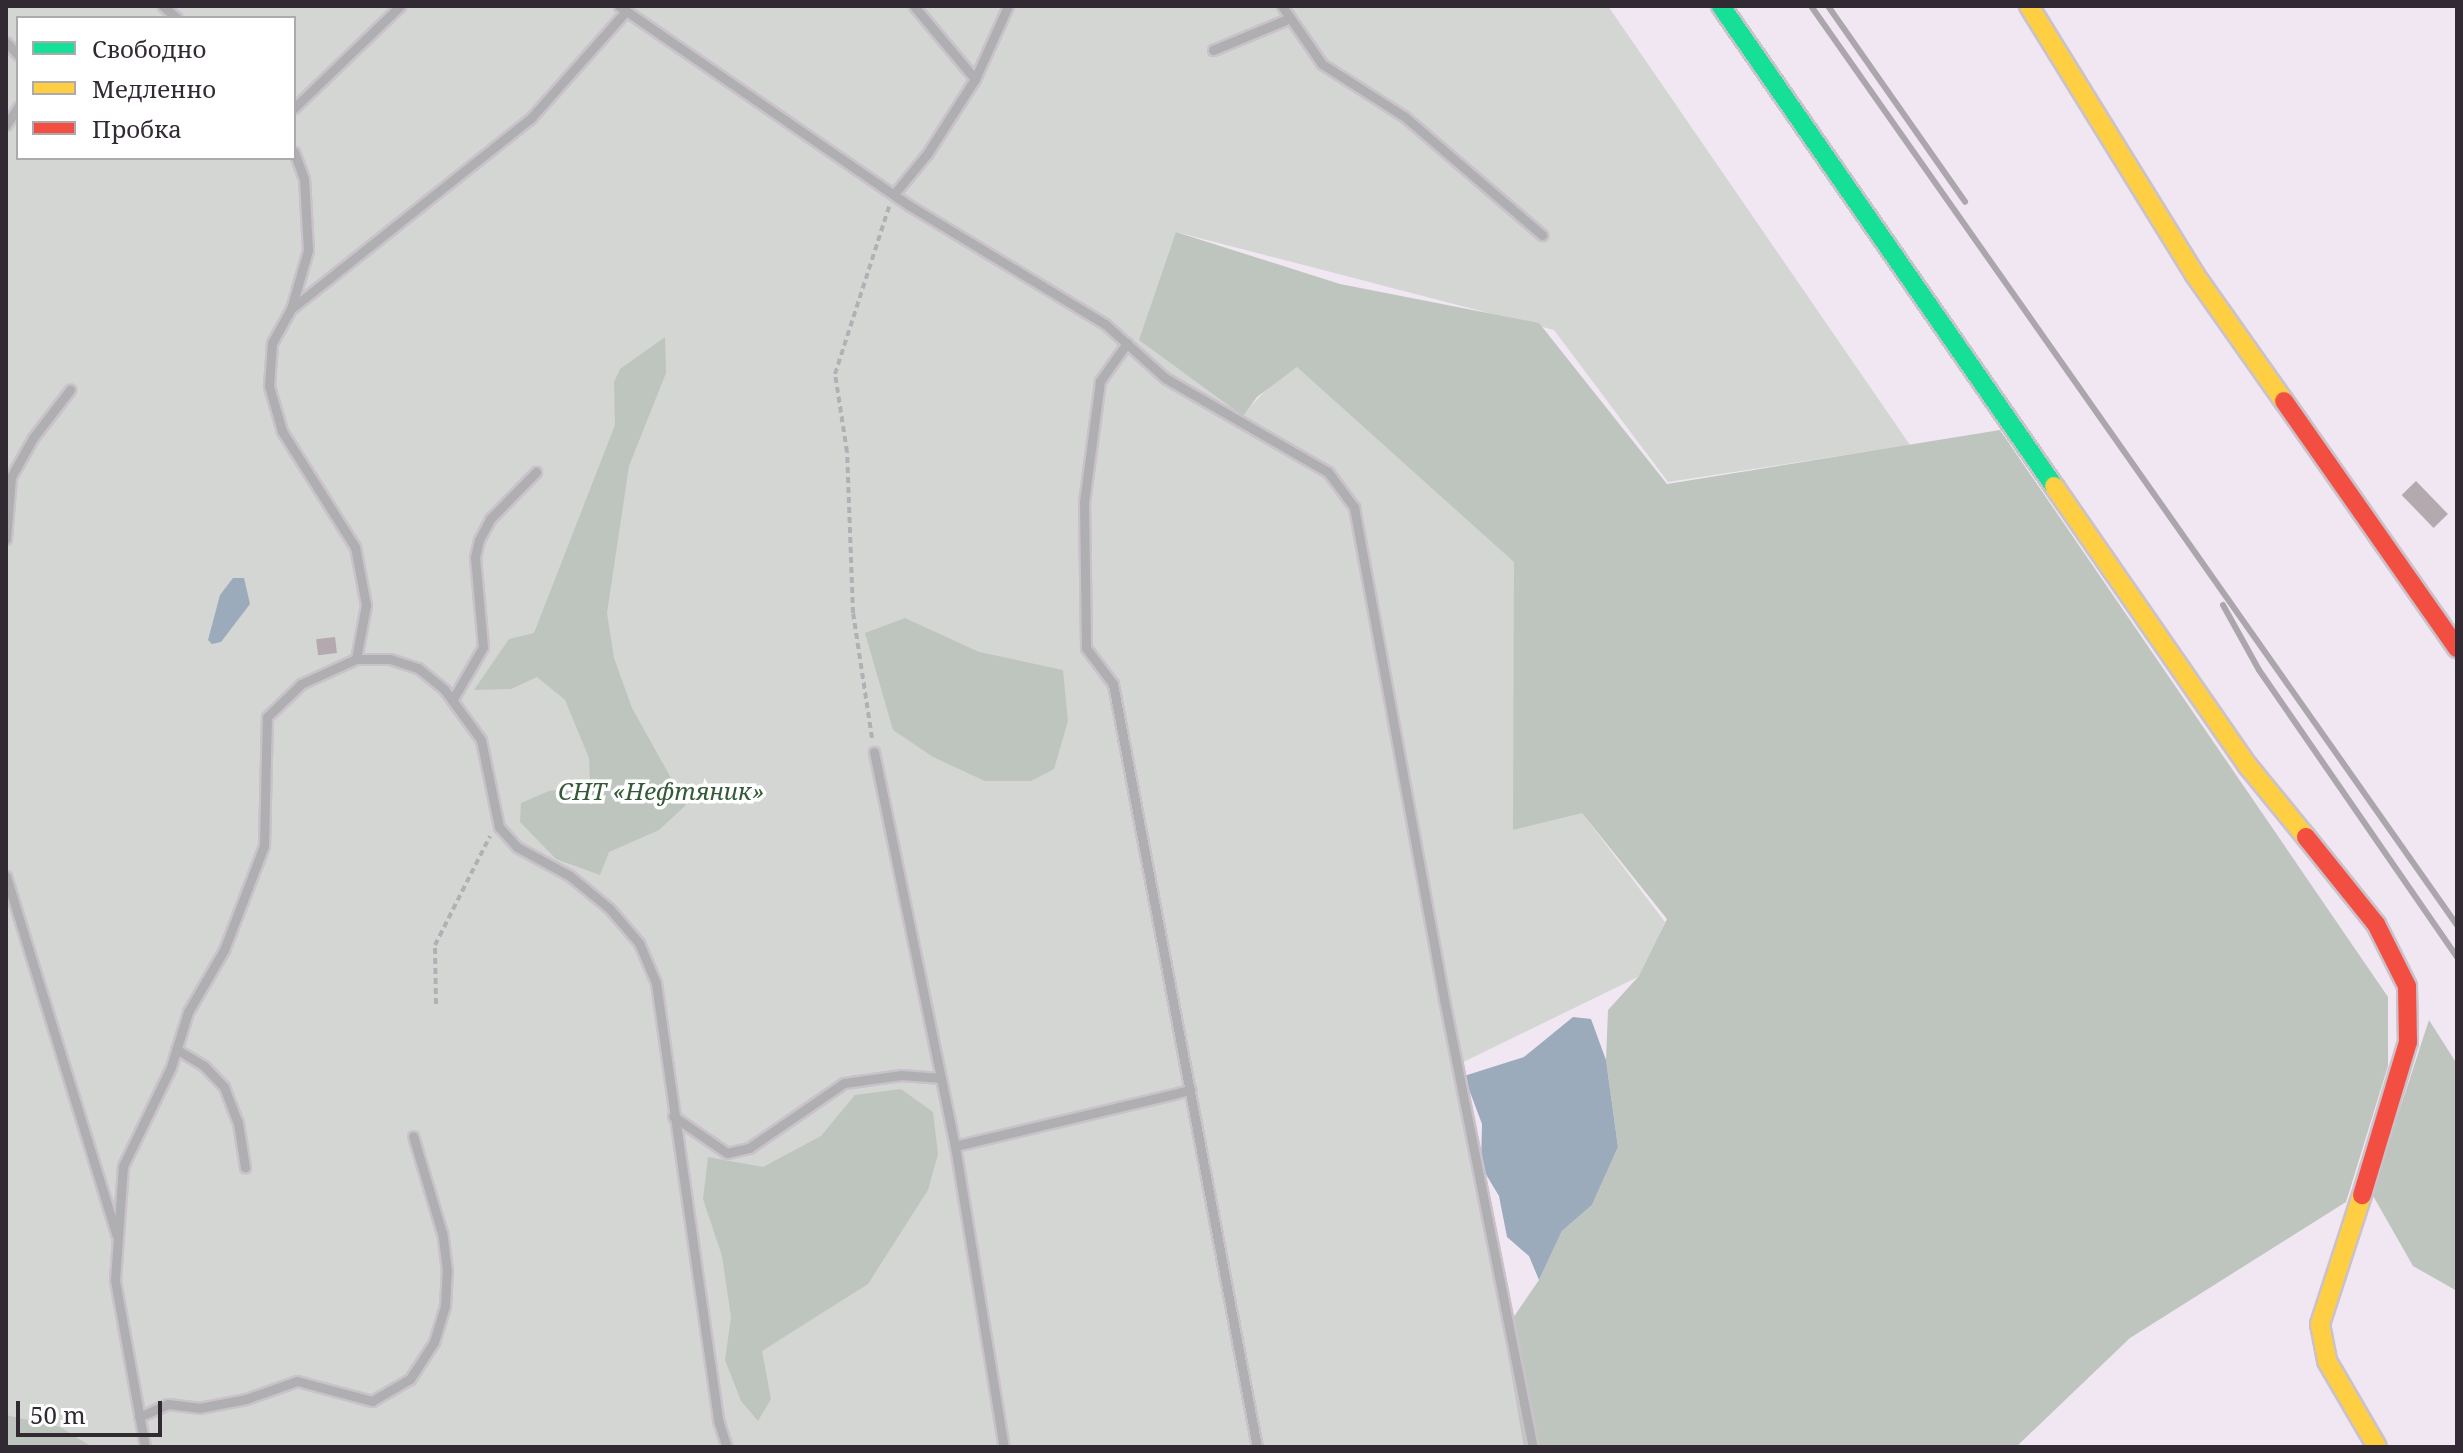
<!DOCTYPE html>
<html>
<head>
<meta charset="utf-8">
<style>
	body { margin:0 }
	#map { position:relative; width:2463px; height:1453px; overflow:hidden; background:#f1e7f2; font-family:"Noto Serif",serif }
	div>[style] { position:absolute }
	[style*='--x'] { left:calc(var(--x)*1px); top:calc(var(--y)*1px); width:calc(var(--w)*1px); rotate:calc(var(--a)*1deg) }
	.green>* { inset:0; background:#d3d6d3 }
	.forest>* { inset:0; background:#bec5be }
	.water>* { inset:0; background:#9cabbb }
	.building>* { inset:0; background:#b4a9ae; transform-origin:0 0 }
	.path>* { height:4px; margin-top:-2px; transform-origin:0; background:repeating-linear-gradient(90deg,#b2b0b5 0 6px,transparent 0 10px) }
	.roads { filter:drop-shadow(2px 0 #cac2cb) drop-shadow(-2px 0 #cac2cb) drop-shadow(0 2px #cac2cb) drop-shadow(0 -2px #cac2cb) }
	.lane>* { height:9px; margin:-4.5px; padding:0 4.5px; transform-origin:4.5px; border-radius:4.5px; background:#afafb1 }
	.fast>* { height:18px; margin:-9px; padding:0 9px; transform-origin:9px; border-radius:9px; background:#16e098 }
	.slow>* { height:18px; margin:-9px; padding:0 9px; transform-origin:9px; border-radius:9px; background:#ffcf43 }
	.jam>* { height:18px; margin:-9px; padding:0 9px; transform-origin:9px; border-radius:9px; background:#f24e42 }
	.rail>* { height:6px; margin:-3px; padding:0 3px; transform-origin:3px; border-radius:3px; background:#aaa6ac }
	span { translate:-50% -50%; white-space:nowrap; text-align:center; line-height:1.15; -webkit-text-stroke:7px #fff; paint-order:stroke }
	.park-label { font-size:24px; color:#355a38; font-style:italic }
	.frame { position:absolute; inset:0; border:8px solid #312a32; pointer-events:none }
	.legend { position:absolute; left:16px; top:16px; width:280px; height:144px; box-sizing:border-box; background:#fff; border:2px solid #adaaad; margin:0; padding:10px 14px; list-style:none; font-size:24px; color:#312a32 }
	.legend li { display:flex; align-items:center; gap:16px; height:40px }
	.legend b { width:40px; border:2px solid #adaaad }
	.scale { position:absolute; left:16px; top:1401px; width:146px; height:36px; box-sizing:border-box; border:4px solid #312a32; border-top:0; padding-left:10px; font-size:24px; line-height:28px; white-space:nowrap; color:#312a32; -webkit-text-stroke:6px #fff; paint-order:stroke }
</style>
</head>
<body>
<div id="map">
	<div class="green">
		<i style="clip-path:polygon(evenodd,6px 6px,1608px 6px,1910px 445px,1668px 482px,1554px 330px,1176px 232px,1242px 415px,1293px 362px,1519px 556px,1582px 813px,1665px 922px,1642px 975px,1455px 1066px,1542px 1447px,6px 1447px,6px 6px,18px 18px,294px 18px,294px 158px,18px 158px,18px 18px)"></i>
	</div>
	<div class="forest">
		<i style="clip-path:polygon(1176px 232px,1340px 284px,1539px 323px,1667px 484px,2000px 430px,2388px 997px,2388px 1066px,2346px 1202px,2130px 1338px,2016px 1447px,1524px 1447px,1504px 1331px,1539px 1280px,1562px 1231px,1592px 1205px,1618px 1147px,1606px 1060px,1608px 1010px,1639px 976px,1667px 919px,1582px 813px,1513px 830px,1514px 562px,1297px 367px,1257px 397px,1243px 416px,1139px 340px)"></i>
		<i style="clip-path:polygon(665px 337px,666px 373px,629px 466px,607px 613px,614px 658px,632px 708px,686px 805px,659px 830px,609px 852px,600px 875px,556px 859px,520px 822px,521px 803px,549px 791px,590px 785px,589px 758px,565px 700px,537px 677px,511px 689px,474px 690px,509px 639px,534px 633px,615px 425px,614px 382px,620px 369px)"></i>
		<i style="clip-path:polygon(905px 618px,979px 652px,1063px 670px,1068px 721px,1054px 769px,1031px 781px,985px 781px,933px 757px,893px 730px,865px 633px)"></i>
		<i style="clip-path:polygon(2429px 1020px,2457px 1064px,2457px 1291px,2413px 1266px,2372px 1194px)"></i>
		<i style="clip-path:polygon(901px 1089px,933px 1112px,938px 1154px,928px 1190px,868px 1284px,762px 1351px,771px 1399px,758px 1421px,741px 1401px,725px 1360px,731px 1317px,722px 1256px,703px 1199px,708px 1157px,763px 1167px,821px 1136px,855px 1095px)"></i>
		<i style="clip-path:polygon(6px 1415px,60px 1427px,92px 1447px,6px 1447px)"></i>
	</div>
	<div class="water">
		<i style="clip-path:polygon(233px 578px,244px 578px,250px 604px,221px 642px,212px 644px,208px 640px,220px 595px)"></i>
		<i style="clip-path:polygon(1573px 1017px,1591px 1019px,1606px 1060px,1618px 1147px,1592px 1205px,1562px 1231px,1539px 1280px,1529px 1256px,1507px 1237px,1499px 1196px,1481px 1166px,1482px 1124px,1464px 1076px,1524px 1057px)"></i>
	</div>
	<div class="building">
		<i style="left:2416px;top:481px;width:46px;height:20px;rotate:46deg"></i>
		<i style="left:335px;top:637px;width:16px;height:19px;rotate:83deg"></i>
	</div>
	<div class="path">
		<i style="--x:872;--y:738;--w:126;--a:-98.6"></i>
		<i style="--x:853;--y:613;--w:161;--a:-92.1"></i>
		<i style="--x:847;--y:452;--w:79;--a:-98.7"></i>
		<i style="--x:835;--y:374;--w:176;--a:-72.1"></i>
		<i style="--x:436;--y:1004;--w:59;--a:-91"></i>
		<i style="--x:435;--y:945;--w:122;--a:-63.2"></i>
	</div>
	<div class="roads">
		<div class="lane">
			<i style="--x:163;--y:6;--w:18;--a:41"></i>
			<i style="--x:619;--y:6;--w:353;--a:34.5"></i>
			<i style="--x:910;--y:206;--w:228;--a:31.2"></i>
			<i style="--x:1105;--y:324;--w:81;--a:42"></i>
			<i style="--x:1165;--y:378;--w:188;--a:30"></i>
			<i style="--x:1328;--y:472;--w:44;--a:53.4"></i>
			<i style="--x:1354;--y:507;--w:500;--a:79.63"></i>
			<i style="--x:1444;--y:999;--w:457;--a:78.8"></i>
			<i style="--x:914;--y:6;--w:95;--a:50.1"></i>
			<i style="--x:1282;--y:6;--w:70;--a:55.4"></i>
			<i style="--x:1322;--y:64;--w:98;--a:32.6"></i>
			<i style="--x:1405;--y:117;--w:181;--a:40.7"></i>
			<i style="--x:6;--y:42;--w:18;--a:47"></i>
			<i style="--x:1213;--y:50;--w:81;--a:-22.5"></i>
			<i style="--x:294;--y:108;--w:147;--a:-43.9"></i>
			<i style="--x:6;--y:125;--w:22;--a:-56"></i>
			<i style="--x:894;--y:194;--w:52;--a:-50.5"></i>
			<i style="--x:927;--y:154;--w:89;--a:-57.4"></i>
			<i style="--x:975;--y:79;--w:80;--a:-65.7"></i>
			<i style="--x:291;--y:309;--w:61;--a:-73.9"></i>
			<i style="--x:308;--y:250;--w:71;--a:-93.2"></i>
			<i style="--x:304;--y:179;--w:29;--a:-110"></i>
			<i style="--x:1127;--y:343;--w:47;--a:125.4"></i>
			<i style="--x:1100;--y:381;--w:122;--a:97.5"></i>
			<i style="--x:1084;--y:502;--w:146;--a:89.2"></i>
			<i style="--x:1086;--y:648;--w:45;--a:53.1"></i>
			<i style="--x:1113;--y:684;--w:776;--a:79.31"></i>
			<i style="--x:6;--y:539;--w:62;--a:-85.4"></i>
			<i style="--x:11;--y:477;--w:45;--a:-60.6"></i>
			<i style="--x:33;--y:438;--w:61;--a:-52.4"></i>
			<i style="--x:356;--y:659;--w:55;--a:-79.5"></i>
			<i style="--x:366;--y:605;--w:59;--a:-100.7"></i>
			<i style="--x:355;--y:547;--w:137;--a:-122.2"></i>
			<i style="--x:282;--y:431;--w:47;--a:-106.1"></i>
			<i style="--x:269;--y:386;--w:43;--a:-86"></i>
			<i style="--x:272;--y:343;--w:39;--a:-61"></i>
			<i style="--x:291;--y:309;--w:307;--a:-38.5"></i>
			<i style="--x:531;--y:118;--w:142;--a:-48.4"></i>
			<i style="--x:453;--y:699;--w:60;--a:-60"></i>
			<i style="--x:483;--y:647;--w:90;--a:-95.1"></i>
			<i style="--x:475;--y:557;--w:17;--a:-77"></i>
			<i style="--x:479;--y:540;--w:24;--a:-62"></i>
			<i style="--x:490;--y:519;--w:66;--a:-45.6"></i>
			<i style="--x:874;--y:752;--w:402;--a:78.4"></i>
			<i style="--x:955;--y:1146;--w:305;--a:80.8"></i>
			<i style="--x:6;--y:876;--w:375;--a:72.9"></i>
			<i style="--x:176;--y:1049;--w:33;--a:31"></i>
			<i style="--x:204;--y:1066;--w:29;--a:46"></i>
			<i style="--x:224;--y:1087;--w:39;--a:69"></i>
			<i style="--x:238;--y:1123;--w:45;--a:81"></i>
			<i style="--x:673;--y:1116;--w:65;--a:34.4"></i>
			<i style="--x:727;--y:1153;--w:23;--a:-13"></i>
			<i style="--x:749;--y:1148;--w:115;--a:-34.4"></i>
			<i style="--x:844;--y:1083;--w:58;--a:-8"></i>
			<i style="--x:901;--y:1075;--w:40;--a:4.3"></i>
			<i style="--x:955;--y:1146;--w:242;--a:-13.4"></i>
			<i style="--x:139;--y:1417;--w:32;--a:-24"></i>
			<i style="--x:168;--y:1404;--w:31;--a:7"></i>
			<i style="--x:199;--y:1408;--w:48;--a:-10.8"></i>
			<i style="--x:246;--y:1399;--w:54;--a:-19.4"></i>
			<i style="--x:297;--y:1381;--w:78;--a:14.9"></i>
			<i style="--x:372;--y:1401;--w:44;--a:-30.1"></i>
			<i style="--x:410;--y:1379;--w:44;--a:-57"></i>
			<i style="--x:434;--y:1342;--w:38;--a:-73"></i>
			<i style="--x:445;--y:1306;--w:35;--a:-87"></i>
			<i style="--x:447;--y:1271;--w:38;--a:-97"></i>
			<i style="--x:442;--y:1233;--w:101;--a:-106.6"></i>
			<i style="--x:145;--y:1447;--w:170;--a:-100.2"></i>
			<i style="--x:115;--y:1280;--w:114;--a:-86"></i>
			<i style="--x:123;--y:1166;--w:110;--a:-64.1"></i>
			<i style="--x:171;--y:1067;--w:58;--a:-72.8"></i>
			<i style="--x:188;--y:1012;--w:72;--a:-59.9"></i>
			<i style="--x:224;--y:950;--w:111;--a:-69"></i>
			<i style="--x:264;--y:846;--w:129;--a:-88.7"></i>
			<i style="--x:267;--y:717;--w:47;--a:-44.1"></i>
			<i style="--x:301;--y:684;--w:60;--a:-24.4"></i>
			<i style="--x:356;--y:659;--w:34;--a:0"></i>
			<i style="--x:390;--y:659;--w:29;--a:18"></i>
			<i style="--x:418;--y:668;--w:33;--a:39"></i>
			<i style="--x:444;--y:689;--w:63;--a:54"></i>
			<i style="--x:481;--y:740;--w:89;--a:78.3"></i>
			<i style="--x:499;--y:827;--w:27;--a:48"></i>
			<i style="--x:517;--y:847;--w:60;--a:28.7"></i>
			<i style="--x:570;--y:876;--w:50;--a:39.4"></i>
			<i style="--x:609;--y:908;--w:46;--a:49.4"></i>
			<i style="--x:639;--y:943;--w:43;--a:67"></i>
			<i style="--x:656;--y:983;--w:444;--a:81.9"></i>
			<i style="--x:719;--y:1423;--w:25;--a:72"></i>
		</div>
		<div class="fast">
			<i style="--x:1721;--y:6;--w:584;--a:55.25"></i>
		</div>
		<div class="slow">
			<i style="--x:2029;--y:6;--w:316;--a:58.3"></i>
			<i style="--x:2195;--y:275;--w:154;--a:54.8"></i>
			<i style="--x:2054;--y:486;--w:341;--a:55.3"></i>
			<i style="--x:2248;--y:766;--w:92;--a:50.8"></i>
			<i style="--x:2362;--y:1195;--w:136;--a:108"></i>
			<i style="--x:2320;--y:1324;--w:38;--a:79"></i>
			<i style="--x:2327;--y:1361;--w:99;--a:59.8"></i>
		</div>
		<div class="jam">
			<i style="--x:2284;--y:401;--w:302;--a:55"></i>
			<i style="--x:2306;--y:837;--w:112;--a:51.2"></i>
			<i style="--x:2376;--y:924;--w:69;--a:63.4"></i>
			<i style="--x:2407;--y:986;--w:56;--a:89"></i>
			<i style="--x:2408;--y:1042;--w:160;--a:106.7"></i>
		</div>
	</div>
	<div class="rail">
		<i style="--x:1811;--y:6;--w:1123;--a:54.9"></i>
		<i style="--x:1828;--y:6;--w:239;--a:55"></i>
		<i style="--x:2223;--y:605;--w:74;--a:61"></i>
		<i style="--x:2259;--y:670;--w:349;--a:55.4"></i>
	</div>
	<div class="park-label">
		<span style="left:661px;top:791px">СНТ «Нефтяник»</span>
	</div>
	<div class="frame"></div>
	<ul class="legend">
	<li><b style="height:10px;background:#16e098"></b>Свободно</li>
	<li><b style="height:10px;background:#ffcf43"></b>Медленно</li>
	<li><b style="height:10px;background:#f24e42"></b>Пробка</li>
	</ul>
	<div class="scale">50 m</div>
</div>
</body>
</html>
